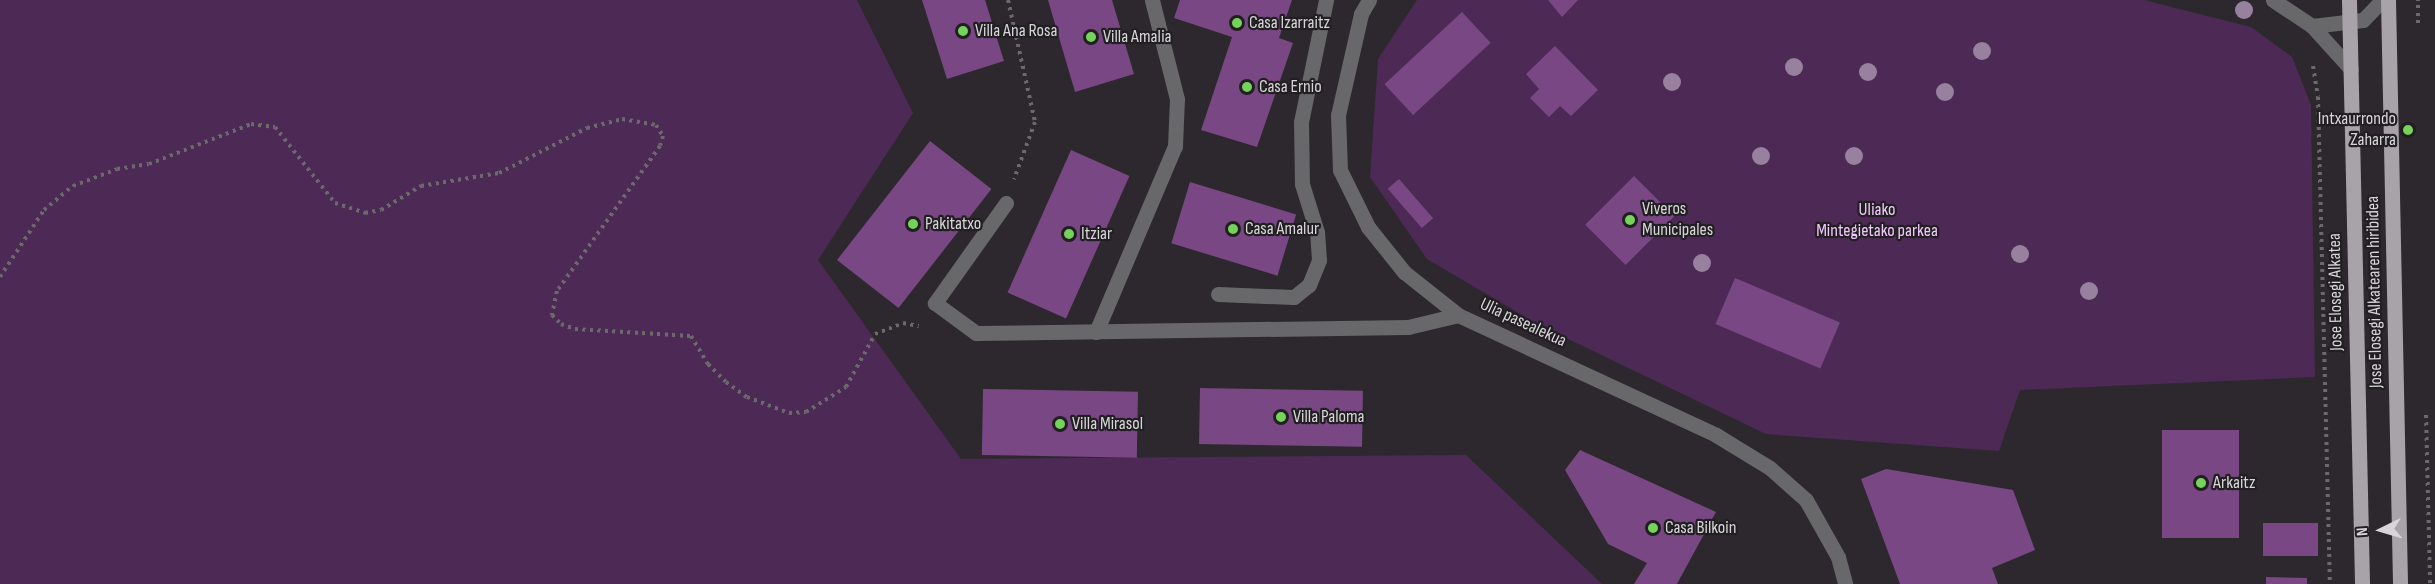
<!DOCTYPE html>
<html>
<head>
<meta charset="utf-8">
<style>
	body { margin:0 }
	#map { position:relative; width:2435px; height:584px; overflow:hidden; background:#2c282d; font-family:"Sofia Sans Condensed",sans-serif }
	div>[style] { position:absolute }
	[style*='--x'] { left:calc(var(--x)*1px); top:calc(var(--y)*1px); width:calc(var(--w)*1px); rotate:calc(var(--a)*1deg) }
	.green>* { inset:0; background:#4d2a55 }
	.building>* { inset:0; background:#784784; transform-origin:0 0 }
	.path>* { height:4px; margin-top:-2px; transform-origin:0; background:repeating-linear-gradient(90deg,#6c696d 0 3px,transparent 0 7.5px) }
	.minor>* { height:15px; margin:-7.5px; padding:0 7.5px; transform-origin:7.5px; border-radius:7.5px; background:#686769 }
	.major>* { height:15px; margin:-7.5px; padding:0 7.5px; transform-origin:7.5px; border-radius:7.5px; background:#a7a3a8 }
	.trees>* { width:18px; height:18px; margin:-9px; border-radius:50%; background:#98809f }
	.dots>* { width:16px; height:16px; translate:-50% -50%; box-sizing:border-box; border:3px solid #221f23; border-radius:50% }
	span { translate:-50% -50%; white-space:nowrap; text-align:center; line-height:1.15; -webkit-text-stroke:4.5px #221f23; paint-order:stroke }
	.poi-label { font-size:18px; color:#d7d5d8 }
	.left { translate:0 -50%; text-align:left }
	.right { translate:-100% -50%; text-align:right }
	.park-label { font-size:18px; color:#f1c8fc }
	.street-label { font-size:18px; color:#d7d5d8 }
	.north { position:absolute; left:2351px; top:500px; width:60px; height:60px; -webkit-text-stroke:4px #221f23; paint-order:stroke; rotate:265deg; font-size:16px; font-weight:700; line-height:24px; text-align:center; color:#d7d5d8 }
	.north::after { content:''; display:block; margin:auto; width:21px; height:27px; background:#d7d5d8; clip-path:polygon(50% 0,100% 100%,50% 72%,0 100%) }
</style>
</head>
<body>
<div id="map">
	<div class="green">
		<i style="clip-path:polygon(0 0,857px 0,913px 113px,818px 260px,961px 459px,1466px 455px,1602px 584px,0 584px)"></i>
		<i style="clip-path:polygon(1417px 0,2144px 0,2251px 27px,2292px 57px,2311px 105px,2315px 377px,2020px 390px,1999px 451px,1766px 434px,1541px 326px,1427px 259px,1370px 177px,1378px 59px)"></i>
	</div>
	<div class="building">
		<i style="clip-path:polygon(922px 0,985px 0,1004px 61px,947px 79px)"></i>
		<i style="clip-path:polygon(1048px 0,1112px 0,1134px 74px,1075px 92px)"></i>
		<i style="clip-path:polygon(1180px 0,1292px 0,1279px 38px,1293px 43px,1257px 147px,1201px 130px,1232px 37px,1174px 18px)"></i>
		<i style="clip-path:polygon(1548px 0,1578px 0,1562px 17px)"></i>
		<i style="left:1462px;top:12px;width:42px;height:106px;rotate:47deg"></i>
		<i style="clip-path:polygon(1555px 46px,1598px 90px,1571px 116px,1560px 106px,1549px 117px,1530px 98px,1539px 89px,1526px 74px)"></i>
		<i style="left:930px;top:141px;width:78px;height:151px;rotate:38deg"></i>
		<i style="left:1071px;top:150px;width:64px;height:156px;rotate:24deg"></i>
		<i style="left:1634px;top:176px;width:57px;height:69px;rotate:45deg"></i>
		<i style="left:1399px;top:179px;width:52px;height:15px;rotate:49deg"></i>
		<i style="left:1190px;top:182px;width:111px;height:64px;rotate:17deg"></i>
		<i style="left:1735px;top:278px;width:114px;height:50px;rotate:23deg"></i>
		<i style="left:1200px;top:388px;width:163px;height:56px;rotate:1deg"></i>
		<i style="left:983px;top:389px;width:155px;height:66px;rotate:1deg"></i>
		<i style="left:2162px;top:430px;width:77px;height:108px"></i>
		<i style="clip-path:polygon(1580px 450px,1716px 512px,1677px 584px,1634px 584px,1647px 563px,1608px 544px,1565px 470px)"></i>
		<i style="clip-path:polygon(1886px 469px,2013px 490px,2035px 550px,1992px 568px,1998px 584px,1900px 584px,1861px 479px)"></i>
		<i style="left:2263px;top:523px;width:55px;height:33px"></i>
		<i style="clip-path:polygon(2266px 577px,2307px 578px,2307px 584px,2266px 584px)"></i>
	</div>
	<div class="path">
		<i style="--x:1008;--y:0;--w:125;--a:77.5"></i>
		<i style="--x:1035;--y:122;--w:61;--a:110.2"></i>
		<i style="--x:2418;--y:23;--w:23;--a:-90"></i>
		<i style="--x:2313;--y:66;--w:31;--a:81"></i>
		<i style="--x:2318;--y:97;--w:487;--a:88.6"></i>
		<i style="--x:0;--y:277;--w:80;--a:-56.7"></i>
		<i style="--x:44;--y:210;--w:38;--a:-40"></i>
		<i style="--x:73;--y:186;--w:47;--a:-21.1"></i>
		<i style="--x:117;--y:169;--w:32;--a:-9"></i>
		<i style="--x:149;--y:164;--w:110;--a:-21.4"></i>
		<i style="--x:251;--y:124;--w:24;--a:7"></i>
		<i style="--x:275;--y:127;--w:97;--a:51.7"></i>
		<i style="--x:335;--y:203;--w:32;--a:18"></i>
		<i style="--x:365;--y:213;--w:16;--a:-11"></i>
		<i style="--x:381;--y:210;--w:47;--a:-31"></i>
		<i style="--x:421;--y:186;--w:79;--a:-9.5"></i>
		<i style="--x:499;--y:173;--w:99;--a:-27.1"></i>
		<i style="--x:587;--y:128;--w:36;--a:-14"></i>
		<i style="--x:622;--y:119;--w:35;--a:10"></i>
		<i style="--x:656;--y:125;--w:13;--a:58"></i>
		<i style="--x:663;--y:136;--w:10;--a:107"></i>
		<i style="--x:660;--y:146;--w:178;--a:125.4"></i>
		<i style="--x:557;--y:291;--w:25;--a:102"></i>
		<i style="--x:552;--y:315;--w:13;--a:45"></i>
		<i style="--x:561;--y:324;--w:15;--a:20"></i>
		<i style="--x:575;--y:329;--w:116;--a:3.5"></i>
		<i style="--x:691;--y:336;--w:33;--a:59"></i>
		<i style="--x:708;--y:364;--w:25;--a:45"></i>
		<i style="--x:726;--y:382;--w:26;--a:36"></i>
		<i style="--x:747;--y:397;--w:45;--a:20.9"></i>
		<i style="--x:789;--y:413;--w:17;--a:-3"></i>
		<i style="--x:806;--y:412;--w:47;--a:-32"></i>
		<i style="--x:846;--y:387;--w:60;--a:-61.3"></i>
		<i style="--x:875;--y:334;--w:30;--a:-21"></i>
		<i style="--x:903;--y:323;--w:16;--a:11"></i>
		<i style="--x:2426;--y:415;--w:169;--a:88.6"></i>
	</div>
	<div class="minor">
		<i style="--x:1369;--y:0;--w:16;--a:120"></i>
		<i style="--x:1361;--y:14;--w:104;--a:102.8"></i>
		<i style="--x:1338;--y:115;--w:55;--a:87.9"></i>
		<i style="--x:1340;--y:170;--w:64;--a:63.8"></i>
		<i style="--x:1368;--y:227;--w:58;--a:51.3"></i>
		<i style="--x:1404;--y:272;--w:69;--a:38.5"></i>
		<i style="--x:1458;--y:315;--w:285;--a:24.9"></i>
		<i style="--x:1716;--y:435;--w:63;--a:31.4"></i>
		<i style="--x:1770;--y:468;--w:48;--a:41.6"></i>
		<i style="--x:1806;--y:500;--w:65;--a:60.7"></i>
		<i style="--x:1838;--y:557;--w:28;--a:75"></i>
		<i style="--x:2273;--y:0;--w:47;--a:33.7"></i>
		<i style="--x:2312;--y:26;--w:58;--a:47.8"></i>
		<i style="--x:2312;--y:26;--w:51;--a:-6.7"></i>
		<i style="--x:2363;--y:20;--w:28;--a:-46"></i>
		<i style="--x:1006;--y:203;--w:123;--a:125.4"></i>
		<i style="--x:935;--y:303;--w:51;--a:36.2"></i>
		<i style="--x:976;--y:333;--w:432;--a:-0.8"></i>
		<i style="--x:1408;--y:327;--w:51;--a:-13.5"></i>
		<i style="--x:1218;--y:294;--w:76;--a:2.3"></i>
		<i style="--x:1294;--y:297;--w:19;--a:-39"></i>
		<i style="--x:1309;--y:285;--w:27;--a:-68"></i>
		<i style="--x:1319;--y:260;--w:28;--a:-94"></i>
		<i style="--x:1317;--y:232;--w:50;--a:-107.4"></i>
		<i style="--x:1302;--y:184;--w:62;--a:-90.9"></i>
		<i style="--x:1301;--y:122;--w:125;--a:-78.4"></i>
		<i style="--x:1096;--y:332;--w:202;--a:-67"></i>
		<i style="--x:1175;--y:146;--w:47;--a:-87.6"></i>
		<i style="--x:1177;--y:99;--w:102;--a:-104.2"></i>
	</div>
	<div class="major">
		<i style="--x:2349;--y:0;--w:584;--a:88.72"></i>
		<i style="--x:2388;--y:0;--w:584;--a:88.82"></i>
	</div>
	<div class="trees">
		<i style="left:2244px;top:10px"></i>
		<i style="left:1982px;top:51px"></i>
		<i style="left:1794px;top:67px"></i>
		<i style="left:1868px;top:72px"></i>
		<i style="left:1672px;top:82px"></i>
		<i style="left:1945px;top:92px"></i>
		<i style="left:1761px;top:156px"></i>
		<i style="left:1854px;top:156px"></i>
		<i style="left:2020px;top:254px"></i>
		<i style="left:1702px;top:263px"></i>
		<i style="left:2089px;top:291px"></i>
	</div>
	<div class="dots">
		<i style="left:1237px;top:23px;background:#75d25b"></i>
		<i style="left:963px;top:31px;background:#75d25b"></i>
		<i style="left:1091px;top:37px;background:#75d25b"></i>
		<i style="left:1247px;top:87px;background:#75d25b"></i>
		<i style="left:2408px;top:130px;background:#75d25b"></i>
		<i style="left:1630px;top:220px;background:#75d25b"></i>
		<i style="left:913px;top:224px;background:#75d25b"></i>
		<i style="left:1233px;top:229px;background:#75d25b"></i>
		<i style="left:1069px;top:234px;background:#75d25b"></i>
		<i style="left:1281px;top:417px;background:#75d25b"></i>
		<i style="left:1060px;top:424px;background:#75d25b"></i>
		<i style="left:2201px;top:483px;background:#75d25b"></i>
		<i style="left:1653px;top:528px;background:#75d25b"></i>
	</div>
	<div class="poi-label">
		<span class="left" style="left:1249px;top:23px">Casa Izarraitz</span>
		<span class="left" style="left:975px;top:31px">Villa Ana Rosa</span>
		<span class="left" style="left:1103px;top:37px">Villa Amalia</span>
		<span class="left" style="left:1259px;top:87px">Casa Ernio</span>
		<span class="right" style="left:2396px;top:130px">Intxaurrondo<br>Zaharra</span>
		<span class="left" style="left:1642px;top:220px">Viveros<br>Municipales</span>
		<span class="left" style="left:925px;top:224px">Pakitatxo</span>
		<span class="left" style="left:1245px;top:229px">Casa Amalur</span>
		<span class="left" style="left:1081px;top:234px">Itziar</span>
		<span class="left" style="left:1293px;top:417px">Villa Paloma</span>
		<span class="left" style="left:1072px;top:424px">Villa Mirasol</span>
		<span class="left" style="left:2213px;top:483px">Arkaitz</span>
		<span class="left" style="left:1665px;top:528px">Casa Bilkoin</span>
	</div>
	<div class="park-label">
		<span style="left:1877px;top:221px">Uliako<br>Mintegietako parkea</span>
	</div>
	<div class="street-label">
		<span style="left:2336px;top:292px;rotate:-91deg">Jose Elosegi Alkatea</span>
		<span style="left:2375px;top:292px;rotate:-91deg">Jose Elosegi Alkatearen hiribidea</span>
		<span style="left:1523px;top:323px;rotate:25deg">Ulia pasealekua</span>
	</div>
	<div class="north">N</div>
</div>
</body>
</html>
